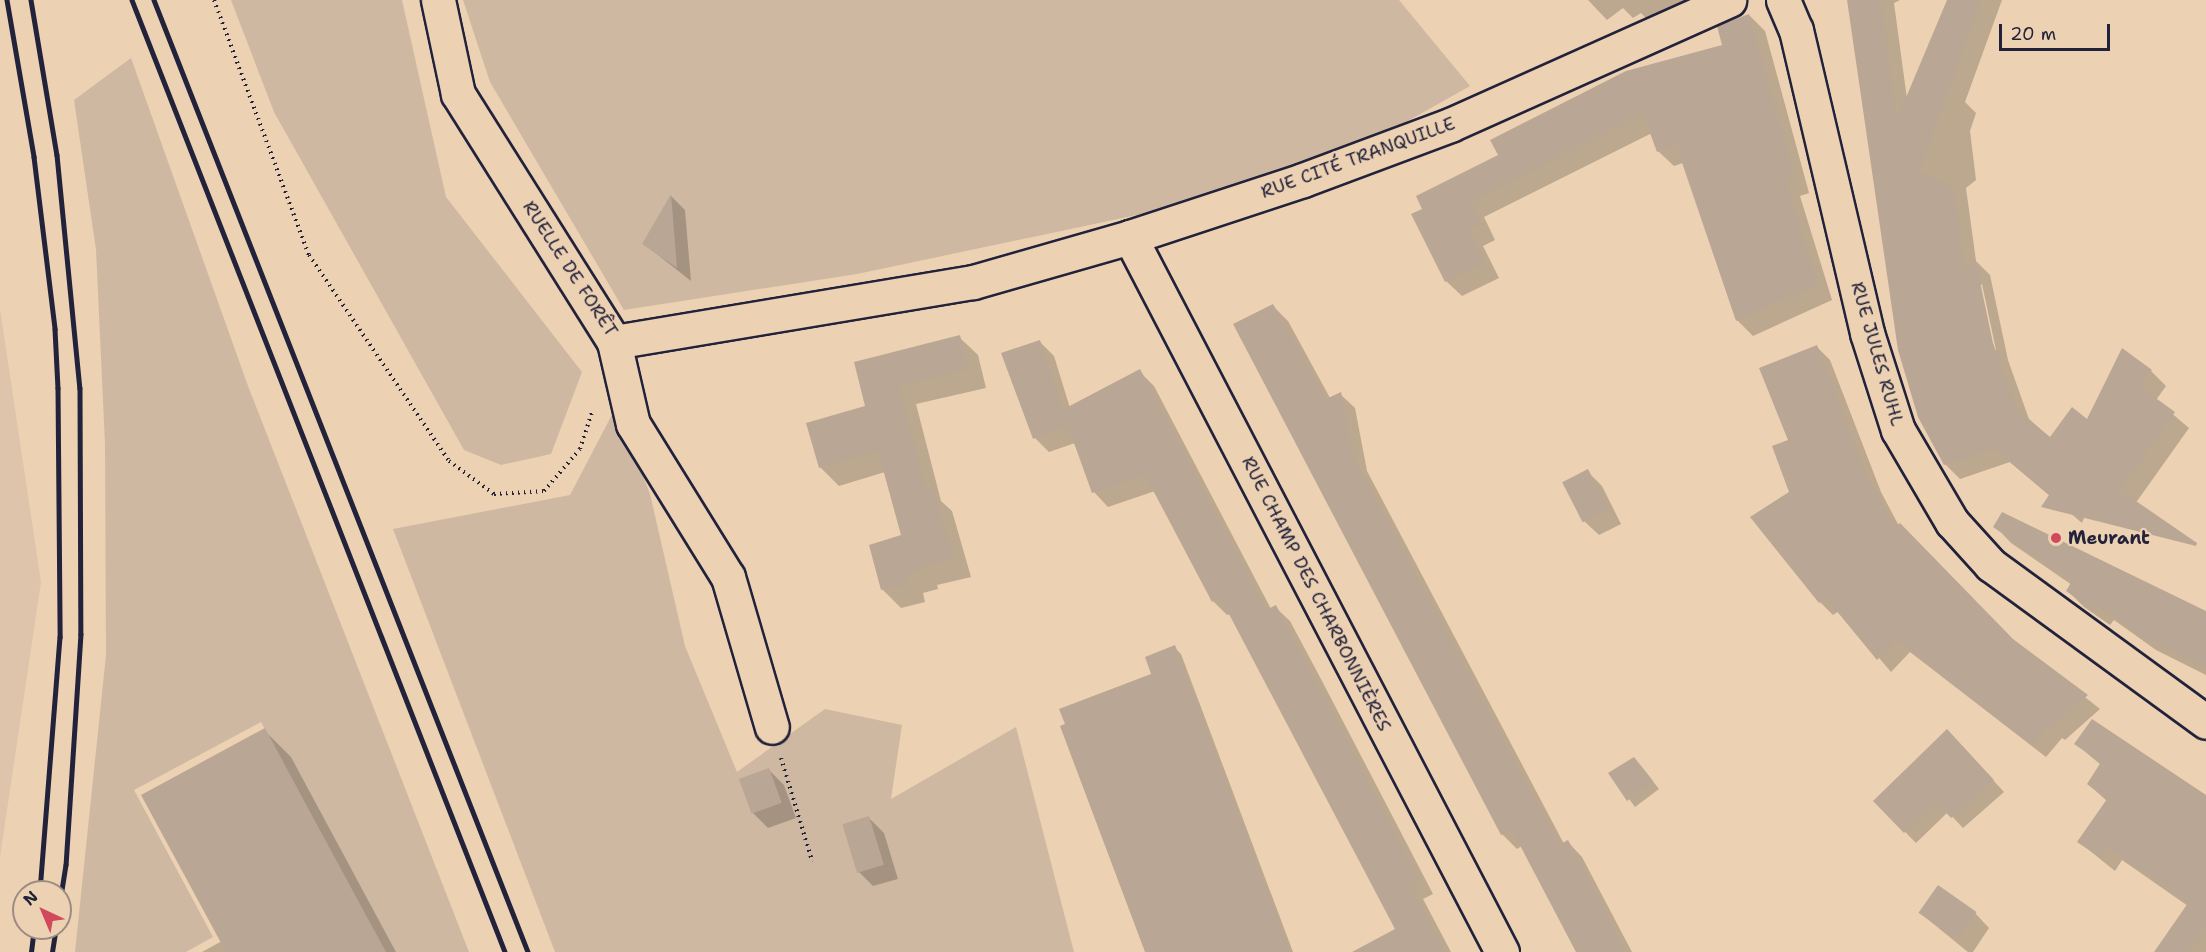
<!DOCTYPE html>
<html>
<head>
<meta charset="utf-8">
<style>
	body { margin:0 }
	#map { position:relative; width:2206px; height:952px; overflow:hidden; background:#ecd1b3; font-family:"Shantell Sans",sans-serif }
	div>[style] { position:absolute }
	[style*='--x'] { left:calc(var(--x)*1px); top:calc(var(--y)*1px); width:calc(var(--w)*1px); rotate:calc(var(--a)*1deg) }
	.built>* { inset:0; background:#ddc4aa }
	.green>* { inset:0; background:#cfb8a2 }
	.shadow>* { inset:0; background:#0003 }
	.building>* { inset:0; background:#baa695; transform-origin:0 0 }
	.path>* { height:4px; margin-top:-2px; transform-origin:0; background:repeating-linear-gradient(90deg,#22223b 0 1.5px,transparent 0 6px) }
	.roads { filter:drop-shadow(2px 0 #22223b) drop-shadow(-2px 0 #22223b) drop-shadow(0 2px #22223b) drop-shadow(0 -2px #22223b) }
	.minor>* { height:33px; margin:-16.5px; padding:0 16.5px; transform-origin:16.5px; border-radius:16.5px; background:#ecd1b3 }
	.rail>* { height:4.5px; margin:-2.25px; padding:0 2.25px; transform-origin:2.25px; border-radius:2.25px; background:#22223b }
	.dots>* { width:16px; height:16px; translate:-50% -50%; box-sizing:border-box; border:3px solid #ecd1b3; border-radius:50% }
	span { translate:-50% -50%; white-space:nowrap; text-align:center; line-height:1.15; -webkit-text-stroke:4.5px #ecd1b3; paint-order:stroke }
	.street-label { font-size:18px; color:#22223b }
	.poi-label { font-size:18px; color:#22223b; font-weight:700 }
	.left { translate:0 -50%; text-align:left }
	.north { position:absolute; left:12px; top:880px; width:60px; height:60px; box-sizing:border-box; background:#ecd1b3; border:2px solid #9b8b83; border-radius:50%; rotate:316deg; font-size:16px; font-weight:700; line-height:24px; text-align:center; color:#22223b }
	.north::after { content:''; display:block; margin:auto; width:21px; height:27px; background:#d1495b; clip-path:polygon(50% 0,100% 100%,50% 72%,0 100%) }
	.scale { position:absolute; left:1999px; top:24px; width:111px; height:27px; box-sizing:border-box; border:3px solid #22223b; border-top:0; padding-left:8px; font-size:18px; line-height:21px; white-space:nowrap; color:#22223b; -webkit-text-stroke:4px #ecd1b3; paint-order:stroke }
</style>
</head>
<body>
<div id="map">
	<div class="built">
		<i style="clip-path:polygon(0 309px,41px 582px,0 857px)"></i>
	</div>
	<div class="green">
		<i style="clip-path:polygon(231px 0,402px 0,446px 197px,582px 372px,551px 454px,501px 465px,464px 450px,274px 112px)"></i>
		<i style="clip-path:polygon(463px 0,1399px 0,1470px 86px,1303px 180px,857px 274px,624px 310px,490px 82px)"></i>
		<i style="clip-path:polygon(131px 58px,248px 386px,469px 952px,386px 952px,261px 722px,134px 790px,213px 937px,186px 952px,75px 952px,106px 655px,105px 444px,96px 250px,74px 100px)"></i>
		<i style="clip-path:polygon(616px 407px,650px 494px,685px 646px,737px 772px,825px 709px,902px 725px,891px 799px,1016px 727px,1074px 952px,555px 952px,393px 529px,570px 495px)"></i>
	</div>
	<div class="shadow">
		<i style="clip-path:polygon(1588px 0,1707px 0,1658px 31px,1641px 13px,1633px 18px,1623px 8px,1607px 20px)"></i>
		<i style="clip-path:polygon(evenodd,1849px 0,1900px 0,1894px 3px,1907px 99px,1949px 0,2002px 0,1965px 102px,1976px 113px,1970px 131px,1976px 180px,1966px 188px,1976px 261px,1990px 275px,2008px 360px,2030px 422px,2051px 439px,2087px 421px,2151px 371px,2166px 386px,2156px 400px,2189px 428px,2135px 504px,2094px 493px,2082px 523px,2010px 462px,1960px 479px,1945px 464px,1849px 0,1982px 284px,1996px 350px,1994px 351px,1979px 287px,1982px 284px)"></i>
		<i style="clip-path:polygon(1749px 15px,1765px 31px,1809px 193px,1800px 196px,1832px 300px,1753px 336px,1737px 320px,1683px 163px,1674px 166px,1658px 151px,1652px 133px,1484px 217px,1495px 240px,1483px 246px,1499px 278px,1462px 296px,1446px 281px,1413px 215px,1724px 46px)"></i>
		<i style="clip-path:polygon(671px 196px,685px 210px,691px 281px,644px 244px)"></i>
		<i style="clip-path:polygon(1273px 306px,1288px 321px,1330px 398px,1340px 394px,1355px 408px,1367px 471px,1564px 844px,1568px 842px,1582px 857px,1632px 952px,1578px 952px,1522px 846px,1517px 849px,1502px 834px,1235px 325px)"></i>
		<i style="clip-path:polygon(959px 337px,978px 355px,986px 388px,916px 404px,941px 501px,952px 511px,971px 577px,937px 585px,938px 589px,923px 593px,925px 602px,901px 608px,883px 590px,871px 546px,902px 536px,885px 472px,839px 486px,821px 468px,808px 424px,867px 407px)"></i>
		<i style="clip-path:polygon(1039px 341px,1054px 356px,1070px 408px,1139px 371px,1154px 386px,1271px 609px,1275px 607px,1290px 621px,1322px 681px,1433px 894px,1423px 899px,1451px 952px,1396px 952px,1397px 930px,1231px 614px,1227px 615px,1213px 601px,1155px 491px,1108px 507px,1094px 492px,1075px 443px,1049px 452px,1035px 438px)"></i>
		<i style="clip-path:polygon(1817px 347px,1830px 360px,1881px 492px,1899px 526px,2014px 641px,2100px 709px,2065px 740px,2062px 738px,2046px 757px,1910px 652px,1891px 672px,1839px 611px,1833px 615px,1820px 602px,1791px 493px,1790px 440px)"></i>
		<i style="clip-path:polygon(1587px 471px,1602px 486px,1621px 524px,1599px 535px,1584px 521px)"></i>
		<i style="clip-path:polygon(1995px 526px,2206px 613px,2206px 675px,2156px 650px,2114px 620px,2110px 625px,2084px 607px,2068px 591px,2072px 585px,2011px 543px)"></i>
		<i style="clip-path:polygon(1174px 647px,1181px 654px,1293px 952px,1146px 952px,1153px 675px)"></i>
		<i style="clip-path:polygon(264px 730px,291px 757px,396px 952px,202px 952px,222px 941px)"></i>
		<i style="clip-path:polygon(1958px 742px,2004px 792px,1963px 828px,1948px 812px,1916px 843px,1875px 801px)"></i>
		<i style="clip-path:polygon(2076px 744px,2206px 799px,2206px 952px,2156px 952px,2188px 906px,2122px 860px,2115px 871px,2079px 842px,2107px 801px,2088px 784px,2101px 765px)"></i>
		<i style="clip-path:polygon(1641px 766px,1659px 789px,1635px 807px,1610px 773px)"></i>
		<i style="clip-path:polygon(769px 770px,784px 785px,796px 818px,768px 828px,753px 813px)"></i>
		<i style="clip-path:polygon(869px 818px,884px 833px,898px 879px,873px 886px,858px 871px)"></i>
		<i style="clip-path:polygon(1920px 913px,1975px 913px,1989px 928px,1973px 952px,1968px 952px)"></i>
	</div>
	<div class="building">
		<i style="clip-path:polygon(1847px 0,1881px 0,1897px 119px,1947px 0,1981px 0,1919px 172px,1954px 187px,1964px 272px,1975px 258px,1993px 343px,2016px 408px,2050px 437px,2072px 407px,2087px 419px,2122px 348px,2152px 370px,2139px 386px,2175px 412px,2120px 490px,2197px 543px,2196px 546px,2041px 507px,2049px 495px,1993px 448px,1944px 465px,1918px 417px,1898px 350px)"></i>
		<i style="clip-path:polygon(1749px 14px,1794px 177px,1786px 180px,1817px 284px,1736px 321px,1676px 145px,1657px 152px,1643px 114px,1470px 201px,1481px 224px,1469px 230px,1484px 262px,1445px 282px,1411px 214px,1422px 209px,1416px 196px,1498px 155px,1490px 140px,1626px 71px,1722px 45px,1717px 26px)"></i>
		<i style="clip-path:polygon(671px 194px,677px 268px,642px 244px)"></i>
		<i style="clip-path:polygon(1273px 304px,1326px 399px,1341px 392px,1353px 455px,1559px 845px,1568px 840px,1626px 952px,1576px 952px,1512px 830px,1501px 835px,1233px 324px)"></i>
		<i style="clip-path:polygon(960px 335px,968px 369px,899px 386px,925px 487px,934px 491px,954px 559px,920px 567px,921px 570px,906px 574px,908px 584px,881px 590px,869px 545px,901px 535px,878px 451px,819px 468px,806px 423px,865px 406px,854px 362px)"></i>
		<i style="clip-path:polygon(1040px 340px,1062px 410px,1140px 369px,1266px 610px,1276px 605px,1307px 665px,1419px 879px,1410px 884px,1445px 952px,1352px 952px,1395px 929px,1220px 597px,1212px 602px,1145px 475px,1092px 493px,1065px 418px,1067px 426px,1033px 439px,1001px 353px)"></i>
		<i style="clip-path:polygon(1817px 345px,1868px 478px,1895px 527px,1900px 523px,2013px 639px,2088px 695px,2051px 728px,2048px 726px,2032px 745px,1896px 640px,1877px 660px,1826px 598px,1819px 603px,1750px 517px,1789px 492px,1772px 446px,1788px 440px,1759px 368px)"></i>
		<i style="left:1588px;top:469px;width:45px;height:29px;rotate:63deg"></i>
		<i style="clip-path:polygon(2002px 512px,2206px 611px,2206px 667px,2138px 634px,2097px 605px,2093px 610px,2066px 591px,2072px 581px,1993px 527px)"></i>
		<i style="clip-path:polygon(1175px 645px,1290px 952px,1145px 952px,1060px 726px,1065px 724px,1059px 709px,1151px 674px,1145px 657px)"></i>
		<i style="clip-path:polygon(2092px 719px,2206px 795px,2206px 927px,2189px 952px,2154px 952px,2188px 903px,2108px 847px,2101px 858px,2077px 842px,2107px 799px,2087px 784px,2101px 762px,2074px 744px)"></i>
		<i style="clip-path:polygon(265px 728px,385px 952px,226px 952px,141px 795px)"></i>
		<i style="clip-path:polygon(1947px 729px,1994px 780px,1951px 818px,1936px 802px,1904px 833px,1873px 801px)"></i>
		<i style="clip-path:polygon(1634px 757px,1653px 781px,1627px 801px,1608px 773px)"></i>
		<i style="left:769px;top:768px;width:37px;height:32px;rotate:70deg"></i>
		<i style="left:869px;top:816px;width:51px;height:28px;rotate:73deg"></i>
		<i style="left:1938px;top:885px;width:47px;height:34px;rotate:35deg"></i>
	</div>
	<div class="path">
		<i style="--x:214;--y:0;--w:272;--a:69.6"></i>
		<i style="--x:309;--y:255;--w:249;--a:55.8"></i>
		<i style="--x:449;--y:461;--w:56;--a:36.3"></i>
		<i style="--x:494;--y:494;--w:50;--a:-3.4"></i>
		<i style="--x:544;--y:491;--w:55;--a:-49.4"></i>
		<i style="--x:580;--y:449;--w:40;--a:-72"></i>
		<i style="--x:781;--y:758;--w:108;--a:73.2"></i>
	</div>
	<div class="roads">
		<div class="minor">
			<i style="--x:438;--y:0;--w:96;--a:78"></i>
			<i style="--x:458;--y:94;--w:293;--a:57.8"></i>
			<i style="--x:614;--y:342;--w:364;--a:-9.5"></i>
			<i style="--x:973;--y:282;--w:163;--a:-16"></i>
			<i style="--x:1130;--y:237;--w:182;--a:-18.2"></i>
			<i style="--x:1303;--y:180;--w:157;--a:-20.5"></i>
			<i style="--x:1450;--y:125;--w:306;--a:-24.1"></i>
			<i style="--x:1783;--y:0;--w:33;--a:67"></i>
			<i style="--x:1796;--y:30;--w:311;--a:76.8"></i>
			<i style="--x:1867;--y:333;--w:102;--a:72.3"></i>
			<i style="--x:1898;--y:430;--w:107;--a:59.6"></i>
			<i style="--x:1952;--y:522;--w:58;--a:47.8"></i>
			<i style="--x:1991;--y:565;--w:266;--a:36.1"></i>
			<i style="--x:1130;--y:237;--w:806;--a:62.51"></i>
			<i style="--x:614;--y:342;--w:84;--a:77"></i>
			<i style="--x:633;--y:424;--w:180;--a:58.2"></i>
			<i style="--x:728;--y:577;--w:156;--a:73.7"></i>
		</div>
	</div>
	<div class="rail">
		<i style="--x:7;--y:0;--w:159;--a:80.2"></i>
		<i style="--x:34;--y:157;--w:173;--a:83"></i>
		<i style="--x:55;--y:329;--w:59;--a:87.1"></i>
		<i style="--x:58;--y:388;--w:249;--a:89.5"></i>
		<i style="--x:60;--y:637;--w:256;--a:94.5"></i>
		<i style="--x:31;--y:0;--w:157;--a:80.5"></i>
		<i style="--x:57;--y:155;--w:234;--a:84.4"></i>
		<i style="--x:80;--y:388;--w:246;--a:89.8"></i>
		<i style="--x:81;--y:634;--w:231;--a:93.7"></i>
		<i style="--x:66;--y:865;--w:38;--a:99"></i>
		<i style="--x:132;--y:0;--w:1022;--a:68.6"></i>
		<i style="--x:154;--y:0;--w:1023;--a:68.55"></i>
		<i style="--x:31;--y:952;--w:24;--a:-83"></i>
		<i style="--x:52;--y:952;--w:24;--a:-81"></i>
	</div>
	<div class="dots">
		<i style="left:2056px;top:538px;background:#d1495b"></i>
	</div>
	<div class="street-label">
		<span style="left:1358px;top:158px;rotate:-20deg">RUE CITÉ TRANQUILLE</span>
		<span style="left:570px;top:269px;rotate:57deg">RUELLE DE FORÊT</span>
		<span style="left:1877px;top:354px;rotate:74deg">RUE JULES RUHL</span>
		<span style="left:1316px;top:594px;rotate:63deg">RUE CHAMP DES CHARBONNIÈRES</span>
	</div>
	<div class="poi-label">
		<span class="left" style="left:2068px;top:538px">Meurant</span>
	</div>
	<div class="north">N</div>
	<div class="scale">20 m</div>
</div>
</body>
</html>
